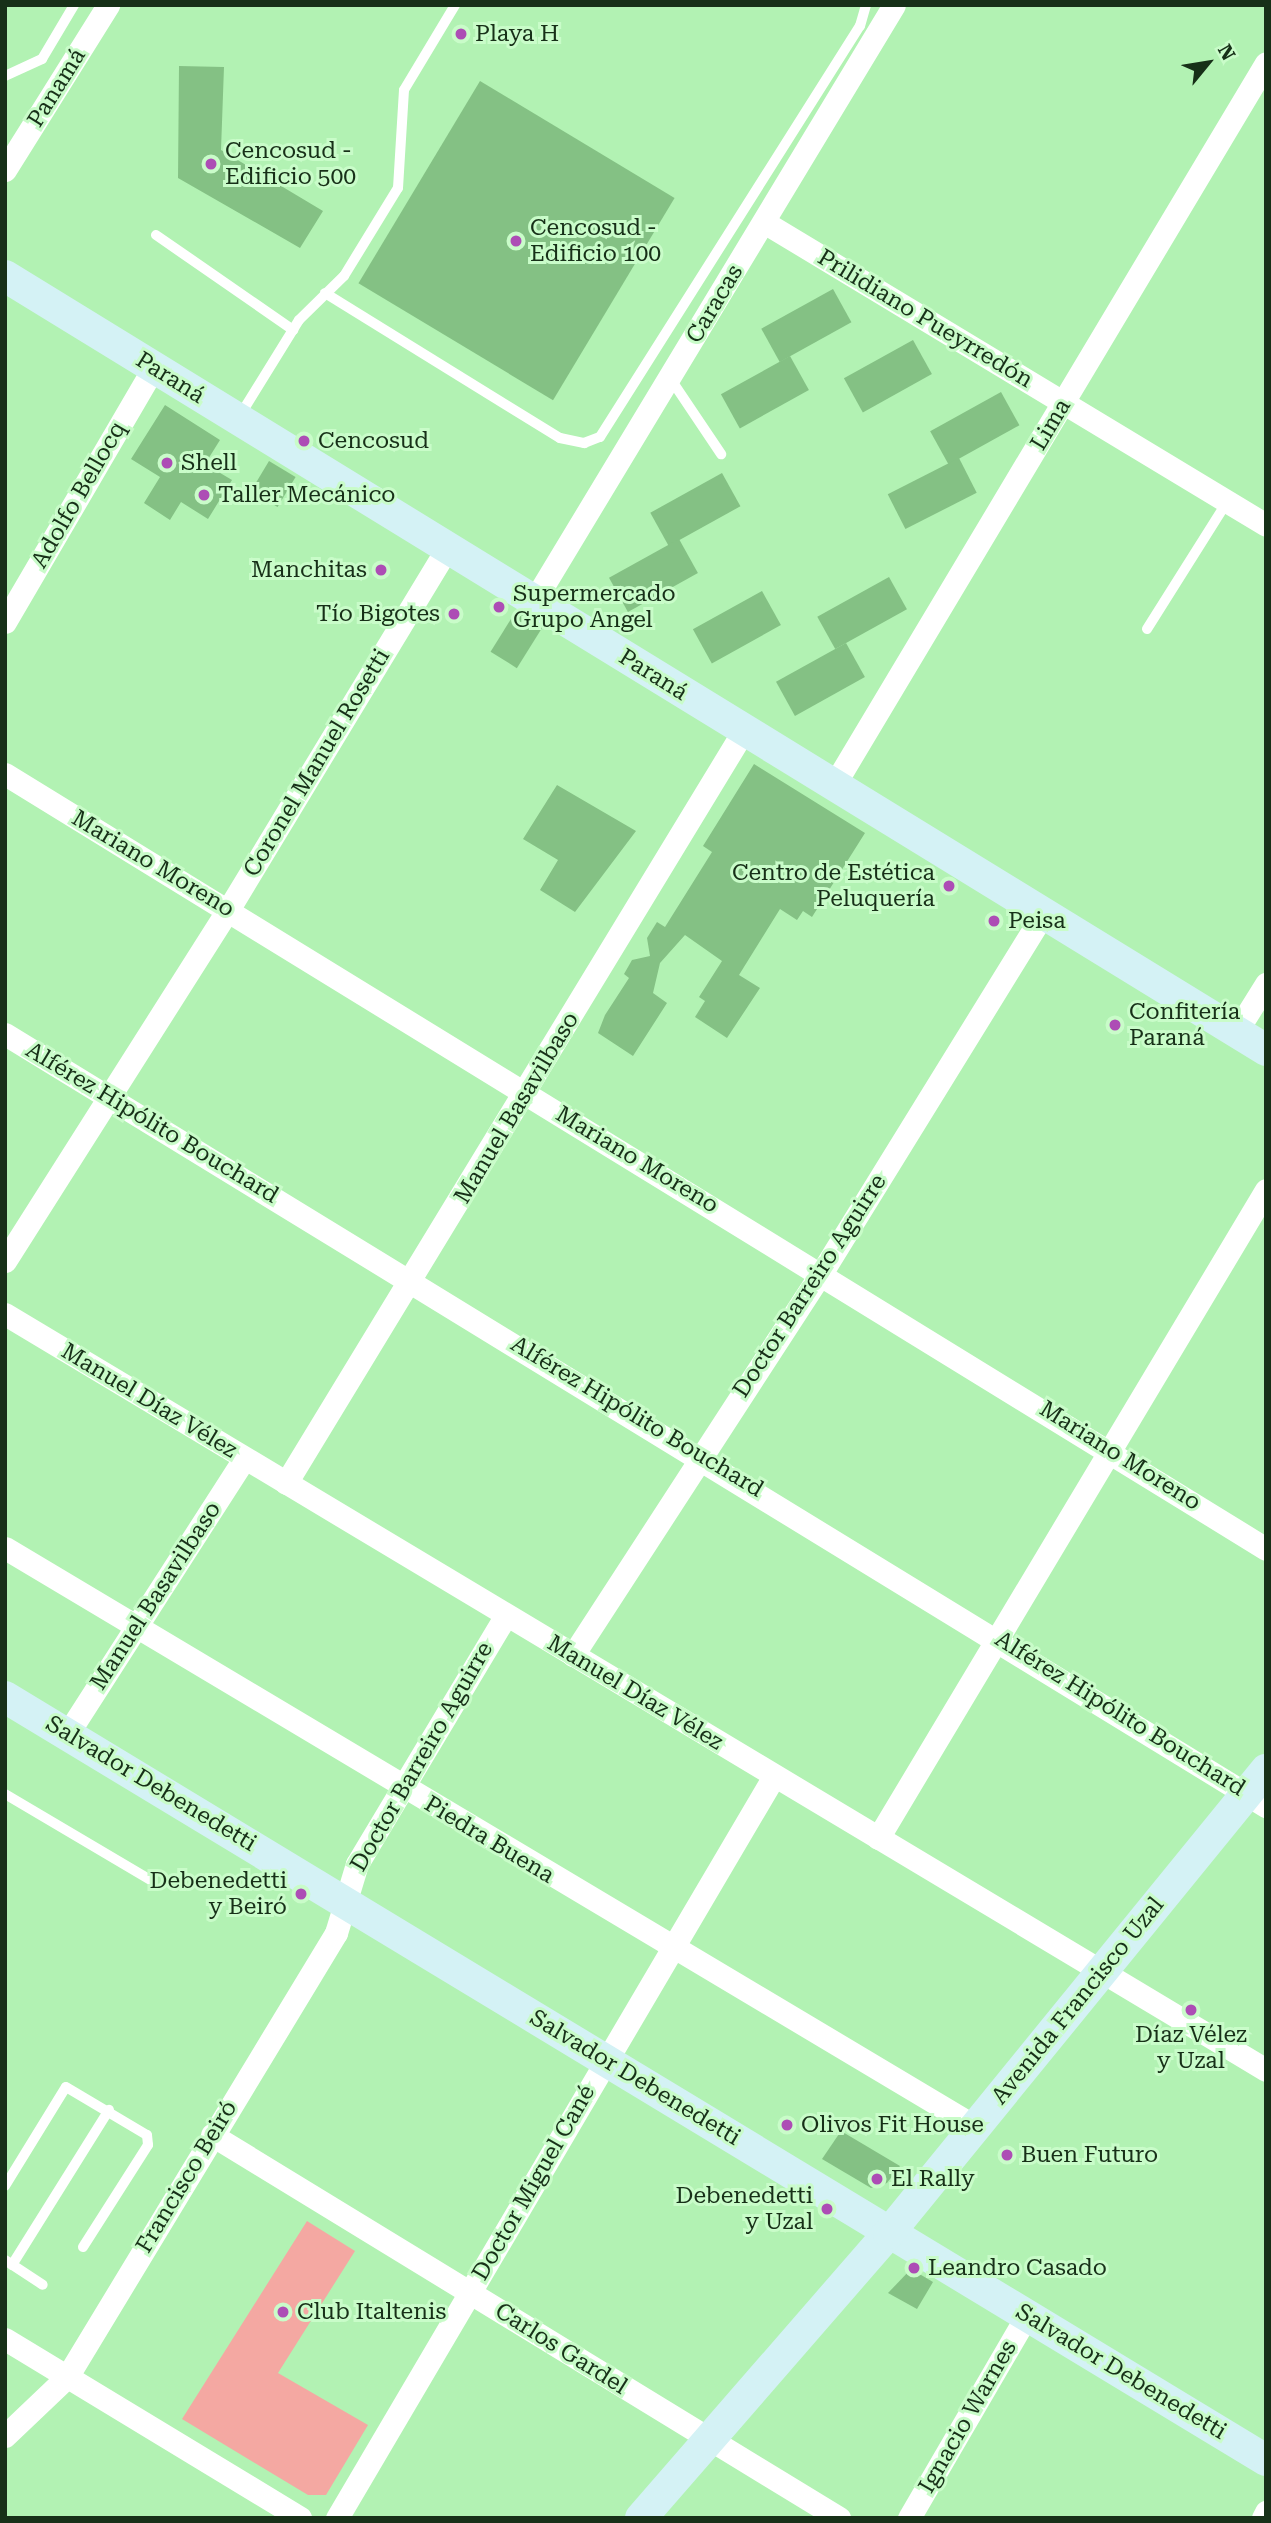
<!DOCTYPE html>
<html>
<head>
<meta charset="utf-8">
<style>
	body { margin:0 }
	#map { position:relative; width:1271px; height:2523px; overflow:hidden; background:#b2f2b3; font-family:"Roboto Serif",serif }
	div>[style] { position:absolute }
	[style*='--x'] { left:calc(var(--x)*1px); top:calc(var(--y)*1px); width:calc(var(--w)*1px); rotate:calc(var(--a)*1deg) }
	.green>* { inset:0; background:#f4a8a2 }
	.building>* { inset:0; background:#84c184; transform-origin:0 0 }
	.lane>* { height:10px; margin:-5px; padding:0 5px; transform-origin:5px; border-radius:5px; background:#fff }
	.street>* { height:23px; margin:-11.5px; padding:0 11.5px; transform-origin:11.5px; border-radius:11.5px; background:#fff }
	.secondary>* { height:32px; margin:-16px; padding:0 16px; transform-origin:16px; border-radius:16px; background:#d4f2f5 }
	.dots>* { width:19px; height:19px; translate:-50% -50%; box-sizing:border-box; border:4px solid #c9fcc9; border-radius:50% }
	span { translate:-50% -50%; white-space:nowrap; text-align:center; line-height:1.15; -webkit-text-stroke:6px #c9fcc9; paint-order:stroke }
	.poi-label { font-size:23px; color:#173018 }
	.left { translate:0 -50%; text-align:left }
	.right { translate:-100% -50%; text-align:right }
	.street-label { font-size:23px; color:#173018 }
	.frame { position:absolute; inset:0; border:7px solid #173018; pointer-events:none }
	.north { position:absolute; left:1173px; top:28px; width:70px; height:70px; -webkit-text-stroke:5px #c9fcc9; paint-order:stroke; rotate:60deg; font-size:19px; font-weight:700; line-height:28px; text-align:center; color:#173018 }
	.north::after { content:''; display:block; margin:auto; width:24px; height:32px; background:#173018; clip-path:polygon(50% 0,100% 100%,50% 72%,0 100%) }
</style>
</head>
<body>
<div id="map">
	<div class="green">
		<i style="clip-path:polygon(307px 2221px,355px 2251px,278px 2373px,368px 2425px,326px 2495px,308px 2495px,182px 2419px)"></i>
	</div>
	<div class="building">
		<i style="clip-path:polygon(179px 66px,224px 67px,221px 150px,323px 211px,300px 248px,178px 178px)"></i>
		<i style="left:480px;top:81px;width:227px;height:236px;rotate:31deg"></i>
		<i style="left:833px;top:289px;width:38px;height:82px;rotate:61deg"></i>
		<i style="left:913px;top:340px;width:39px;height:79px;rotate:61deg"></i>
		<i style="left:790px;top:356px;width:39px;height:79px;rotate:61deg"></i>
		<i style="left:1001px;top:392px;width:38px;height:81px;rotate:61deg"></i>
		<i style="clip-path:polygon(165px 405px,220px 440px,205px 464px,232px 480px,208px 519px,181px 502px,170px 520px,144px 503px,160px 477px,131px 459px)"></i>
		<i style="left:959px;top:458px;width:39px;height:80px;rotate:63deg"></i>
		<i style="left:269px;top:461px;width:31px;height:35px;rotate:31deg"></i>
		<i style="left:722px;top:473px;width:38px;height:82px;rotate:61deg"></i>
		<i style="left:679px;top:539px;width:39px;height:80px;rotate:61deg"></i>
		<i style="left:889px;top:577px;width:37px;height:82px;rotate:61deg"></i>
		<i style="left:762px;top:591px;width:39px;height:79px;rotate:61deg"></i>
		<i style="left:516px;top:611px;width:31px;height:48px;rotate:32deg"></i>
		<i style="left:846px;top:643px;width:39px;height:80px;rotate:61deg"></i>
		<i style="clip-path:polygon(754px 764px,865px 833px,812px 917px,803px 911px,797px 920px,780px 909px,739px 975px,760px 988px,727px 1038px,695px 1017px,705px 1001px,699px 997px,722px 961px,685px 935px,660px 963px,653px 993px,667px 1003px,633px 1056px,598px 1033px,605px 1015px,629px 978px,624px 974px,632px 960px,650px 956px,647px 938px,657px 922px,665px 927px,712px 852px,703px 846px)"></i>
		<i style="clip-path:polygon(557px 785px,636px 831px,575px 912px,540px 890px,558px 860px,523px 839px)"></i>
		<i style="clip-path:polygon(841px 2131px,900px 2166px,887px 2183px,871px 2188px,822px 2159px)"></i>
		<i style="clip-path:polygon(911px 2269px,933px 2282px,917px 2309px,888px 2293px)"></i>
	</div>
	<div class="lane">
		<i style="--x:5;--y:76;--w:41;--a:-24.7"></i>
		<i style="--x:42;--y:59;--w:63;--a:-59.3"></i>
		<i style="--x:156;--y:235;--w:167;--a:34.7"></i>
		<i style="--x:325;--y:293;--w:276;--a:31.7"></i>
		<i style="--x:560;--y:438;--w:25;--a:12"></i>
		<i style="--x:584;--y:443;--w:17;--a:-21"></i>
		<i style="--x:600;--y:437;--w:486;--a:-57.7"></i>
		<i style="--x:860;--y:26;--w:22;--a:-74"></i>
		<i style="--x:670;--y:378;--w:92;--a:56.1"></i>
		<i style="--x:239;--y:417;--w:114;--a:-58.3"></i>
		<i style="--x:299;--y:320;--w:63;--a:-44.4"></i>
		<i style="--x:344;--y:276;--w:103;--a:-58.5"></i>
		<i style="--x:398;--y:188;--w:98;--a:-86.5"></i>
		<i style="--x:404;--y:90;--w:99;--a:-59"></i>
		<i style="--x:1147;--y:629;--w:150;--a:-57.8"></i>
		<i style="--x:5;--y:1794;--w:171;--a:30.6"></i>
		<i style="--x:5;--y:2186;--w:116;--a:-58.4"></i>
		<i style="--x:66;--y:2087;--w:94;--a:30.7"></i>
		<i style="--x:147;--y:2135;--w:10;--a:84"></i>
		<i style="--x:148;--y:2145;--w:121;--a:122.5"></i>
		<i style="--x:5;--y:2260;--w:45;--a:33.3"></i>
		<i style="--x:12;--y:2265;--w:183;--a:-58"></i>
	</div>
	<div class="street">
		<i style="--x:5;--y:170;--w:195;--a:-58"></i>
		<i style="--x:764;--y:222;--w:586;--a:31.11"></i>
		<i style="--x:534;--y:601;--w:696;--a:-58.87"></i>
		<i style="--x:5;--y:622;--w:295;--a:-59.7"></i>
		<i style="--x:5;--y:774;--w:1480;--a:31.57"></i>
		<i style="--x:834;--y:785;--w:841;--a:-59.11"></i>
		<i style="--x:1236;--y:1032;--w:57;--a:-58"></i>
		<i style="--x:5;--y:1034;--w:1479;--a:31.48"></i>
		<i style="--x:5;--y:1261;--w:416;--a:-57.6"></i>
		<i style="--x:228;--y:910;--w:423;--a:-58.8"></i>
		<i style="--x:5;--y:1314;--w:1470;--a:30.94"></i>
		<i style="--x:286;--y:1483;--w:881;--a:-58.69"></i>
		<i style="--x:5;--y:1548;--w:1131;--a:30.81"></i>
		<i style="--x:573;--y:1655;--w:457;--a:-57"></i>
		<i style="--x:822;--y:1272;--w:421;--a:-58.3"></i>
		<i style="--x:68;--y:1733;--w:326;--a:-57.3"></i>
		<i style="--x:878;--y:1838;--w:755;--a:-59.09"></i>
		<i style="--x:212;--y:2135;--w:735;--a:31.42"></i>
		<i style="--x:5;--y:2339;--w:345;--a:31.2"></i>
		<i style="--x:5;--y:2436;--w:86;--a:-43.6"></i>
		<i style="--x:67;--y:2377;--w:519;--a:-58.79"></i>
		<i style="--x:336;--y:1933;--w:72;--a:-73.1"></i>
		<i style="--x:357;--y:1864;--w:290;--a:-59.1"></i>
		<i style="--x:337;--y:2518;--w:861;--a:-59.5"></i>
		<i style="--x:909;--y:2518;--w:235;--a:-59.8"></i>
		<i style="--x:1263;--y:2518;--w:7;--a:-63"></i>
	</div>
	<div class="secondary">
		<i style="--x:5;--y:276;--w:1480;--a:31.54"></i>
		<i style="--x:5;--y:1697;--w:1474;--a:31.18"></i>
		<i style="--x:641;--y:2518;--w:378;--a:-49"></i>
		<i style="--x:889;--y:2233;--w:597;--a:-50.85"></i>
	</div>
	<div class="dots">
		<i style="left:461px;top:34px;background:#ad4db5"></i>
		<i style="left:211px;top:164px;background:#ad4db5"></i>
		<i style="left:516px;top:241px;background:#ad4db5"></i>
		<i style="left:304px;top:441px;background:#ad4db5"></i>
		<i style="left:167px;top:463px;background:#ad4db5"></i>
		<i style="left:204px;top:495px;background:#ad4db5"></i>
		<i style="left:381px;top:570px;background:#ad4db5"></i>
		<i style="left:499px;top:607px;background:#ad4db5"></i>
		<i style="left:454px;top:614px;background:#ad4db5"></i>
		<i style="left:949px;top:886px;background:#ad4db5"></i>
		<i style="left:994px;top:921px;background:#ad4db5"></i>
		<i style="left:1115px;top:1025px;background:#ad4db5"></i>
		<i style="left:301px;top:1894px;background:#ad4db5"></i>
		<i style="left:1191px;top:2010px;background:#ad4db5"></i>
		<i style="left:787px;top:2125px;background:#ad4db5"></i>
		<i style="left:1007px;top:2155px;background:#ad4db5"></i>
		<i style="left:877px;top:2179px;background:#ad4db5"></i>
		<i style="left:827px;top:2209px;background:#ad4db5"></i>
		<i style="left:914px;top:2268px;background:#ad4db5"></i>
		<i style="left:283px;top:2312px;background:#ad4db5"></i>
	</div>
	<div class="poi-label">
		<span class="left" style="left:475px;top:34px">Playa H</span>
		<span class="left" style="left:225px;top:164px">Cencosud -<br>Edificio 500</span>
		<span class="left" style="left:530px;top:241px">Cencosud -<br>Edificio 100</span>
		<span class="left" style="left:318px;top:441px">Cencosud</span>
		<span class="left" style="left:181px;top:463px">Shell</span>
		<span class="left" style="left:218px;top:495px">Taller Mecánico</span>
		<span class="right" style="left:367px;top:570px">Manchitas</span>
		<span class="left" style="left:513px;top:607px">Supermercado<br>Grupo Angel</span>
		<span class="right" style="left:440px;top:614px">Tío Bigotes</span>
		<span class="right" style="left:935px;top:886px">Centro de Estética<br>Peluquería</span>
		<span class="left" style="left:1008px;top:921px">Peisa</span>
		<span class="left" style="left:1129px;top:1025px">Confitería<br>Paraná</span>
		<span class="right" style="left:287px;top:1894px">Debenedetti<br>y Beiró</span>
		<span style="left:1191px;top:2048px">Díaz Vélez<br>y Uzal</span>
		<span class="left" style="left:801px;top:2125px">Olivos Fit House</span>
		<span class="left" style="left:1021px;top:2155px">Buen Futuro</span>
		<span class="left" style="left:891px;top:2179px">El Rally</span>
		<span class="right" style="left:813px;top:2209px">Debenedetti<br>y Uzal</span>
		<span class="left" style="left:928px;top:2268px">Leandro Casado</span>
		<span class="left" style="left:297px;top:2312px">Club Italtenis</span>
	</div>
	<div class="street-label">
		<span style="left:57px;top:88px;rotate:-58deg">Panamá</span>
		<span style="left:715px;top:304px;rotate:-59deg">Caracas</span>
		<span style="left:925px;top:319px;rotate:31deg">Prilidiano Pueyrredón</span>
		<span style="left:170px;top:378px;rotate:32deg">Paraná</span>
		<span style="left:1051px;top:425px;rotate:-59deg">Lima</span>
		<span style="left:79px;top:495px;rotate:-60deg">Adolfo Bellocq</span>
		<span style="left:653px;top:675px;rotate:32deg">Paraná</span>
		<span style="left:317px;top:763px;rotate:-59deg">Coronel Manuel Rosetti</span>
		<span style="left:153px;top:864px;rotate:31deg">Mariano Moreno</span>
		<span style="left:517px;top:1108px;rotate:-59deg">Manuel Basavilbaso</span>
		<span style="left:152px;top:1123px;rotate:31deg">Alférez Hipólito Bouchard</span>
		<span style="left:637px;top:1160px;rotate:31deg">Mariano Moreno</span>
		<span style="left:810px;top:1286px;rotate:-57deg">Doctor Barreiro Aguirre</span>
		<span style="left:149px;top:1401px;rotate:31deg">Manuel Díaz Vélez</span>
		<span style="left:637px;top:1417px;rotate:31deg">Alférez Hipólito Bouchard</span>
		<span style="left:1120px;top:1456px;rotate:32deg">Mariano Moreno</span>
		<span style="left:156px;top:1596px;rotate:-57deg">Manuel Basavilbaso</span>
		<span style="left:635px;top:1693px;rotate:31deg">Manuel Díaz Vélez</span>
		<span style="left:1120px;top:1714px;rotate:32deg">Alférez Hipólito Bouchard</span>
		<span style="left:422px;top:1757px;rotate:-60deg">Doctor Barreiro Aguirre</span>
		<span style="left:151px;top:1784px;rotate:31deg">Salvador Debenedetti</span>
		<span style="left:489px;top:1840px;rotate:31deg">Piedra Buena</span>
		<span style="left:1078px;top:2001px;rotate:-51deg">Avenida Francisco Uzal</span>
		<span style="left:635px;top:2078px;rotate:31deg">Salvador Debenedetti</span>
		<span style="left:187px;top:2177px;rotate:-59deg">Francisco Beiró</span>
		<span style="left:534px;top:2183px;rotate:-60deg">Doctor Miguel Cané</span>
		<span style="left:561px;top:2349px;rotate:32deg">Carlos Gardel</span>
		<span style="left:1121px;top:2372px;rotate:31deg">Salvador Debenedetti</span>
		<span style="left:968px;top:2417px;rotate:-60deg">Ignacio Warnes</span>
	</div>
	<div class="frame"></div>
	<div class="north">N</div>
</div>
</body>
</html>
